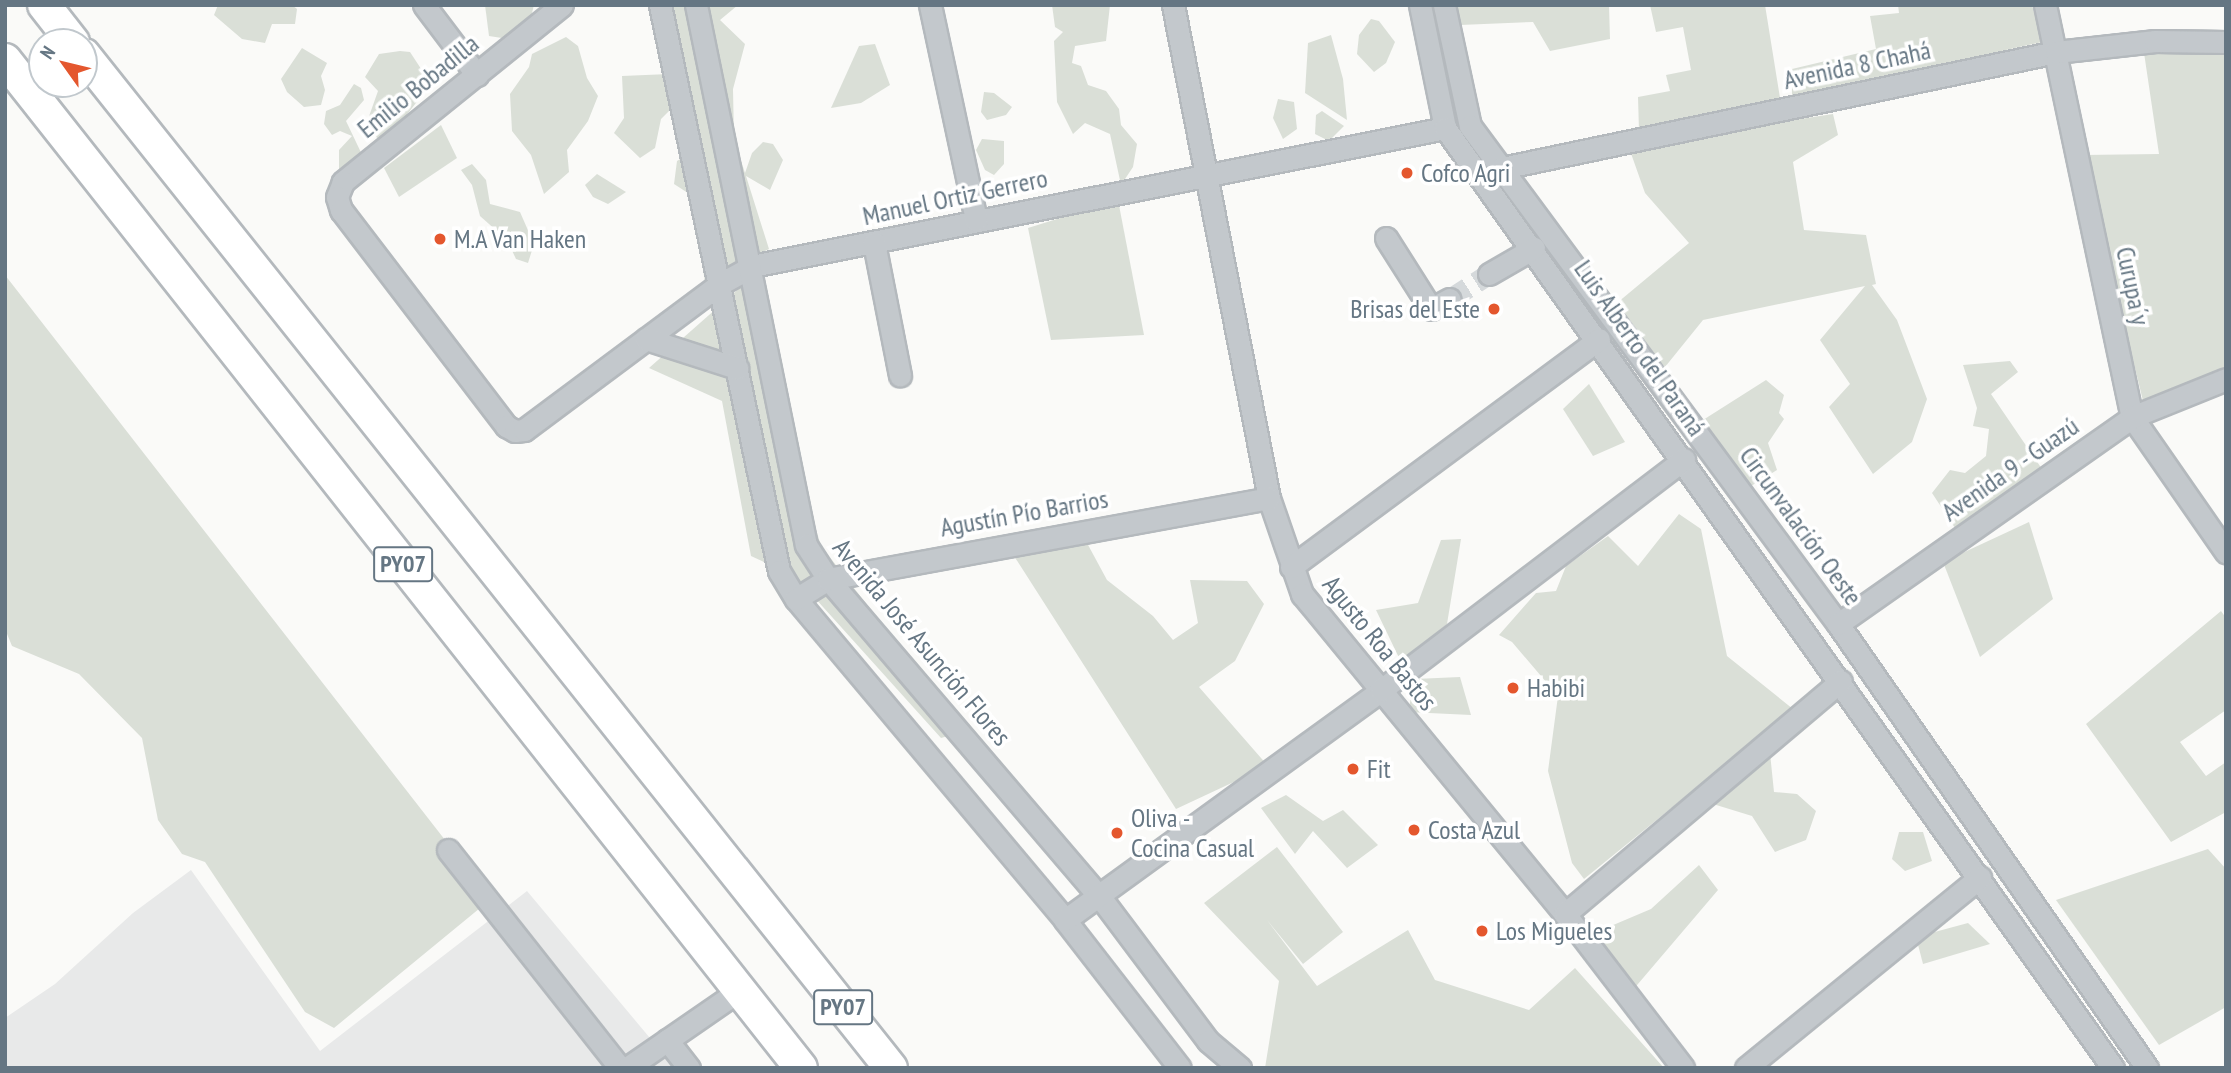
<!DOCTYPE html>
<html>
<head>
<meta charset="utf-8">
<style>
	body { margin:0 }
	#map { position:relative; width:2231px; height:1073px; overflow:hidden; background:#fafaf8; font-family:"PT Sans Narrow",sans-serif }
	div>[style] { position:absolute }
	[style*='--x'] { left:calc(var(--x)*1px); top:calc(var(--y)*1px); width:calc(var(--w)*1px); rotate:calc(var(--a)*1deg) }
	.built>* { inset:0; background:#e8e9e9 }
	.green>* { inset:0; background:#dadfd7 }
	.minor-tunnel>* { height:21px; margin-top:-10.5px; transform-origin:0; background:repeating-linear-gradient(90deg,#d5d9db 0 21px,transparent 0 31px) }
	.roads { filter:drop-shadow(2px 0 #b4b9bd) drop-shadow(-2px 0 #b4b9bd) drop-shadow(0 2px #b4b9bd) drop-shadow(0 -2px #b4b9bd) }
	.minor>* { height:21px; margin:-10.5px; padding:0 10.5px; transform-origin:10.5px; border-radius:10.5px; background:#c3c8cc }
	.highway>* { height:32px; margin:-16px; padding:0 16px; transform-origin:16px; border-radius:16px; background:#fff }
	.dots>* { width:19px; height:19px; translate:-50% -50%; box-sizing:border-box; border:4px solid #fff; border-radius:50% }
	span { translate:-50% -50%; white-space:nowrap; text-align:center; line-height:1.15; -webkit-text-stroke:7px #fff; paint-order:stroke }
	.shield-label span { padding:2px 5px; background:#fff; border:2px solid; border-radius:5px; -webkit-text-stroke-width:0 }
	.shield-label { font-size:24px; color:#657683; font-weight:700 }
	.street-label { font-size:26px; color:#657683 }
	.poi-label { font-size:26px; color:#657683 }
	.left { translate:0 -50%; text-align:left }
	.right { translate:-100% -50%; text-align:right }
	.frame { position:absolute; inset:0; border:7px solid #657683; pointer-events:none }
	.north { position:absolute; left:28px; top:28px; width:70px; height:70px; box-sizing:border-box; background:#fff; border:2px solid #c1c8cd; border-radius:50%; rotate:304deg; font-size:19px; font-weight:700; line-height:28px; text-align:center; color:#657683 }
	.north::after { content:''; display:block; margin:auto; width:24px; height:32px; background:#e4572e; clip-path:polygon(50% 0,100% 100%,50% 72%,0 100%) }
</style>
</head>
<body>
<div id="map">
	<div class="built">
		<i style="clip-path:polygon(191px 870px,320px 1051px,527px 891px,675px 1068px,5px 1068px,5px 1018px,55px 984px,133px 913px)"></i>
	</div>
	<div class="green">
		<i style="clip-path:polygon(218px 5px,292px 5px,297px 9px,295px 24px,272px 24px,265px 43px,242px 39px,214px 15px)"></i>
		<i style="clip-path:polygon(485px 5px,534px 5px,530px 21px,514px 40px,489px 36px)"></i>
		<i style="clip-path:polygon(659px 5px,738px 5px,720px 20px,745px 44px,733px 89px,734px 139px,745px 173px,752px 153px,763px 142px,773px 144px,783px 160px,770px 190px,746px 176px,769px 249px,705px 282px,691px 195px,674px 184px,677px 161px,685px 156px)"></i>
		<i style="clip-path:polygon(1052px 5px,1110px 5px,1106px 41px,1075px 46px,1072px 63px,1081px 66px,1088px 85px,1106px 91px,1119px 109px,1121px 125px,1137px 144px,1133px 167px,1121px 185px,1110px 134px,1085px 123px,1073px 134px,1057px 102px,1054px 41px,1063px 32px,1055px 27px)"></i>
		<i style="clip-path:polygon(1456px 5px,1609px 5px,1610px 39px,1550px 51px,1533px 22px,1460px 25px)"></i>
		<i style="clip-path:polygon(1650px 5px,1765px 5px,1780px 98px,1639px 131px,1638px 97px,1670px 91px,1666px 75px,1691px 70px,1683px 27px,1656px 32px)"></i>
		<i style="clip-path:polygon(1898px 5px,2032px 5px,2042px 42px,1792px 98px,1792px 69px,1876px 49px,1870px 16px,1899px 13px)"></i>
		<i style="clip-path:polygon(1371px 19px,1379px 21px,1395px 42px,1386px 63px,1374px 72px,1357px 54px,1359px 35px)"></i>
		<i style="clip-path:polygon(1331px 35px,1343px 79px,1347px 120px,1305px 93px,1308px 43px)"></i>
		<i style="clip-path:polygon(566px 37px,578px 46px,587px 78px,598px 96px,588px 121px,567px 150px,569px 172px,544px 194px,531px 155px,512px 131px,510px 94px,529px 67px,532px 54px)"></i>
		<i style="clip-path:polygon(875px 44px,890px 85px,861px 103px,831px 108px,859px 46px)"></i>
		<i style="clip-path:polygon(2143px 46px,2226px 48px,2226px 373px,2145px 409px,2083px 155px,2159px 154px)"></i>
		<i style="clip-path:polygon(302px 48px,327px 63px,321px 76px,325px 90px,321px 105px,304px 107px,287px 92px,281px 79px)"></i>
		<i style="clip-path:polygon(400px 51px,410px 52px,431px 84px,382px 146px,367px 122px,378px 91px,365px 77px,379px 54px)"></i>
		<i style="clip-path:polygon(669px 74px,673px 107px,661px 119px,655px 148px,640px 158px,614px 133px,624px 118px,622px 76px)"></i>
		<i style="clip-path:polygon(354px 84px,361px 88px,364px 100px,346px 121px,366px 163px,339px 179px,339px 150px,352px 136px,340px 131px,332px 135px,324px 124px,326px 111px,340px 105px)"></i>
		<i style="clip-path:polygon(984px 92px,994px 93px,1012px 107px,1006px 115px,987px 120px,981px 112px)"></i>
		<i style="clip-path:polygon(1278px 99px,1294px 102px,1297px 129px,1283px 139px,1273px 118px)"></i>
		<i style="clip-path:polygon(1322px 111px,1344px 126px,1329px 141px,1315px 134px,1316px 115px)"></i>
		<i style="clip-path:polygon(1785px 112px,1787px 121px,1833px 114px,1838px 135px,1793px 162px,1804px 230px,1866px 235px,1876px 284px,1872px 285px,1897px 320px,1927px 399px,1912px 442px,1873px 474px,1829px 407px,1850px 384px,1820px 340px,1865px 286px,1703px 320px,1665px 367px,1611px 308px,1689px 243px,1645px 193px,1628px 145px)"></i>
		<i style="clip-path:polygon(441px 125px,457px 158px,399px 197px,384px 168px)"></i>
		<i style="clip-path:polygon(982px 139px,1004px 141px,1004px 164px,994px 175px,985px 170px,976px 150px)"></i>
		<i style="clip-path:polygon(472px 164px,486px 180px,490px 204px,520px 212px,534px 244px,528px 263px,516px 259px,507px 240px,480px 216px,472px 185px,461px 170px)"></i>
		<i style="clip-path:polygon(597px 174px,626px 192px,608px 204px,593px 197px,585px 185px)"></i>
		<i style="clip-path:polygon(1118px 200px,1144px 335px,1051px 340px,1028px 228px)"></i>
		<i style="clip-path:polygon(5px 275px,491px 899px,334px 1028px,305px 1012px,205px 862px,182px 854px,158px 820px,142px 738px,79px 674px,12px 646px,5px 629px)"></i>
		<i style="clip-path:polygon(743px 285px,821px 546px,966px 731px,941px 738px,796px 577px,751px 556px,722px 401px,649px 368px)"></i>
		<i style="clip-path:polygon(2010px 361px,2018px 372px,1991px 394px,2042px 469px,1957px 531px,1932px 493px,1950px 470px,1965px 473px,1986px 456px,1989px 429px,1973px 426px,1977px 408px,1963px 365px)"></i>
		<i style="clip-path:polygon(1766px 380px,1784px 395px,1779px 413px,1784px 419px,1768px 443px,1777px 470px,1751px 486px,1703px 420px)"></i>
		<i style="clip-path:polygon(1589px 384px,1625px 442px,1593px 456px,1563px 409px)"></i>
		<i style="clip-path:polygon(1679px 514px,1701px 529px,1727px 656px,1793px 709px,1584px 879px,1572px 863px,1548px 771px,1558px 696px,1512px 642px,1499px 635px,1536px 593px,1556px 591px,1566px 566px,1608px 536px,1638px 566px)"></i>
		<i style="clip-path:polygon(2029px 522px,2053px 599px,1980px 657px,1943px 562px)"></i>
		<i style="clip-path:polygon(1461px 539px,1447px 624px,1402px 664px,1376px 610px,1418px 603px,1441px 540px)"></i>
		<i style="clip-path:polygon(1087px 543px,1107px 580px,1153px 616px,1173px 640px,1198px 623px,1190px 580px,1247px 581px,1264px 604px,1235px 661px,1199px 687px,1268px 766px,1176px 809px,1014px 556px)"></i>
		<i style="clip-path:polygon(2221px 611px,2226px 618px,2226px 710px,2180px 742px,2206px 776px,2226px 762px,2226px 812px,2171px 842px,2086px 724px)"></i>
		<i style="clip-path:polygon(1460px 677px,1471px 715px,1408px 712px,1415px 679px)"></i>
		<i style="clip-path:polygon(1770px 753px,1774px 792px,1797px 794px,1816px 811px,1806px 840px,1775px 852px,1752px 816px,1700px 800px)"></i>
		<i style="clip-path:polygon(1286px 795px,1323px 821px,1343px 810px,1378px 845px,1347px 868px,1313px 831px,1295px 854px,1261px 808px)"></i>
		<i style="clip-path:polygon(1899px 832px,1923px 832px,1932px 861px,1905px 871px,1892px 859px)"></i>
		<i style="clip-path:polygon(1277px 847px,1343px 932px,1303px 964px,1267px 920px,1317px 986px,1408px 930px,1435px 980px,1529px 1010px,1575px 968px,1664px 1068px,1265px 1068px,1279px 981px,1204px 903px)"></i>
		<i style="clip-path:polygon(2208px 849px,2226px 869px,2226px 1007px,2159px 1045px,2056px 900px)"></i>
		<i style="clip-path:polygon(1699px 865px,1718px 890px,1632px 991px,1592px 934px,1651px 909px)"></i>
		<i style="clip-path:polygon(1968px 923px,1990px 944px,1923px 964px,1916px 937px)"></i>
	</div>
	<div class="minor-tunnel">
		<i style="--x:1450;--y:299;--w:46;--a:-32.7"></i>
	</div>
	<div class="roads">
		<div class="minor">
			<i style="--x:424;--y:5;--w:88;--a:52.9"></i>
			<i style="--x:562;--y:5;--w:282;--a:141.1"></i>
			<i style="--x:343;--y:182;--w:16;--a:112"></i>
			<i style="--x:337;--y:197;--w:14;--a:73"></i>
			<i style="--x:341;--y:210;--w:272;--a:52.6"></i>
			<i style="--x:506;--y:426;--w:10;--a:29"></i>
			<i style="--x:515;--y:431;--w:9;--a:-6"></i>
			<i style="--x:524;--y:430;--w:244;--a:-36.7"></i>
			<i style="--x:720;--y:284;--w:37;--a:-29"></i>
			<i style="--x:752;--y:266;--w:707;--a:-11.26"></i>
			<i style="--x:660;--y:5;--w:578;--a:78.13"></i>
			<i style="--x:779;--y:571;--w:33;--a:59"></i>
			<i style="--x:796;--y:599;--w:419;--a:50"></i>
			<i style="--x:1065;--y:920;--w:187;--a:52.2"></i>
			<i style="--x:696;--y:5;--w:551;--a:78.49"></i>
			<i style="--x:806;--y:545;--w:40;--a:57.1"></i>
			<i style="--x:828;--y:579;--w:418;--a:49.5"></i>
			<i style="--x:1100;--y:897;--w:180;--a:53.1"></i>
			<i style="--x:1208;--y:1041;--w:42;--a:40.2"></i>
			<i style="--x:930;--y:5;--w:220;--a:77.9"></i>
			<i style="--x:1173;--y:5;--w:502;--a:78.98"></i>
			<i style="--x:1269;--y:498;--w:102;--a:71"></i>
			<i style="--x:1302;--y:594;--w:414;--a:50.6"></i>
			<i style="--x:1565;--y:914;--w:194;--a:52.5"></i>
			<i style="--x:1420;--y:5;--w:126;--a:78.5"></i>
			<i style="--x:1445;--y:128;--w:1153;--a:54.6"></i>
			<i style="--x:1444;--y:5;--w:124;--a:77.9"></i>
			<i style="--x:1470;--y:126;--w:619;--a:53.54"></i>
			<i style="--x:1838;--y:624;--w:541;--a:55.16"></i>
			<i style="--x:2045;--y:5;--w:421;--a:78.1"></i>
			<i style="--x:2132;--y:417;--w:165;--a:55.2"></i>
			<i style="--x:1502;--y:168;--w:566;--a:-11.83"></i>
			<i style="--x:2056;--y:52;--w:100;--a:-6.3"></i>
			<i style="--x:2155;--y:41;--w:71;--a:0.8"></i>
			<i style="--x:1386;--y:238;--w:84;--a:57.6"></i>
			<i style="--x:1431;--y:309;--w:21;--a:-28"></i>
			<i style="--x:874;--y:243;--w:135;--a:78.9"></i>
			<i style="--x:1489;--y:274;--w:52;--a:-30"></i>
			<i style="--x:646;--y:339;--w:96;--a:17.7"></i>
			<i style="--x:1291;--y:567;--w:383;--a:-36.5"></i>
			<i style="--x:796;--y:599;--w:38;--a:-32"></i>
			<i style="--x:828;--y:579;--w:448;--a:-10.4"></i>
			<i style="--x:1838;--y:624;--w:360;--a:-35.1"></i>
			<i style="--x:2132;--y:417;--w:101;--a:-22"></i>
			<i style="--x:448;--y:850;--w:278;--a:51.7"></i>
			<i style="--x:1565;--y:914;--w:361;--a:-40.2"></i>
			<i style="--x:1065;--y:920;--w:391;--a:-36"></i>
			<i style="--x:1381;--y:690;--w:381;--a:-37.3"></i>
			<i style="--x:667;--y:1040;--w:36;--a:52"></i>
			<i style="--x:627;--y:1068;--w:137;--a:-34.6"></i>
			<i style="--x:1746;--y:1068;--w:302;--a:-39.2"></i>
		</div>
		<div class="highway">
			<i style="--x:44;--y:5;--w:47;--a:51.9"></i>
			<i style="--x:84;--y:55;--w:1295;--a:51.46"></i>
			<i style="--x:5;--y:60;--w:1284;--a:51.7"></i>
		</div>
	</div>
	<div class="dots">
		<i style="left:1407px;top:173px;background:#e4572e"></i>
		<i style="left:440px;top:239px;background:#e4572e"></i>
		<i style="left:1494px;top:309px;background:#e4572e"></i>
		<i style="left:1513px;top:688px;background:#e4572e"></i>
		<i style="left:1353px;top:769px;background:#e4572e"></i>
		<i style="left:1414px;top:830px;background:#e4572e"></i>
		<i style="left:1117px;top:833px;background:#e4572e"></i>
		<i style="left:1482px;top:931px;background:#e4572e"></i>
	</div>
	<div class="shield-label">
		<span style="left:403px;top:564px">PY07</span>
		<span style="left:843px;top:1007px">PY07</span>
	</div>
	<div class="street-label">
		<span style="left:1857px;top:65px;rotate:-12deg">Avenida 8 Chahá</span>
		<span style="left:418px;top:86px;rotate:-39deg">Emilio Bobadilla</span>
		<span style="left:955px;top:197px;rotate:-12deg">Manuel Ortiz Gerrero</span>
		<span style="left:2133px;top:286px;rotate:78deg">Curupa´y</span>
		<span style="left:1640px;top:348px;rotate:55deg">Luis Alberto del Paraná</span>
		<span style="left:2010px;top:469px;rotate:-35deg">Avenida 9 - Guazú</span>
		<span style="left:1024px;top:513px;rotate:-10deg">Agustín Pío Barrios</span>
		<span style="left:1801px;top:526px;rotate:54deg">Circunvalación Oeste</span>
		<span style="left:922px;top:642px;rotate:50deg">Avenida José Asunción Flores</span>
		<span style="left:1380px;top:643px;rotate:51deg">Agusto Roa Bastos</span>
	</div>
	<div class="poi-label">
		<span class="left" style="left:1421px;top:173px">Cofco Agri</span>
		<span class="left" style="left:454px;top:239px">M.A Van Haken</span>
		<span class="right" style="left:1480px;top:309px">Brisas del Este</span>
		<span class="left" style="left:1527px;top:688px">Habibi</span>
		<span class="left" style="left:1367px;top:769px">Fit</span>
		<span class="left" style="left:1131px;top:833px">Oliva -<br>Cocina Casual</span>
		<span class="left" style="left:1428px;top:830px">Costa Azul</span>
		<span class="left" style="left:1496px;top:931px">Los Migueles</span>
	</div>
	<div class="frame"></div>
	<div class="north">N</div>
</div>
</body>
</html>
